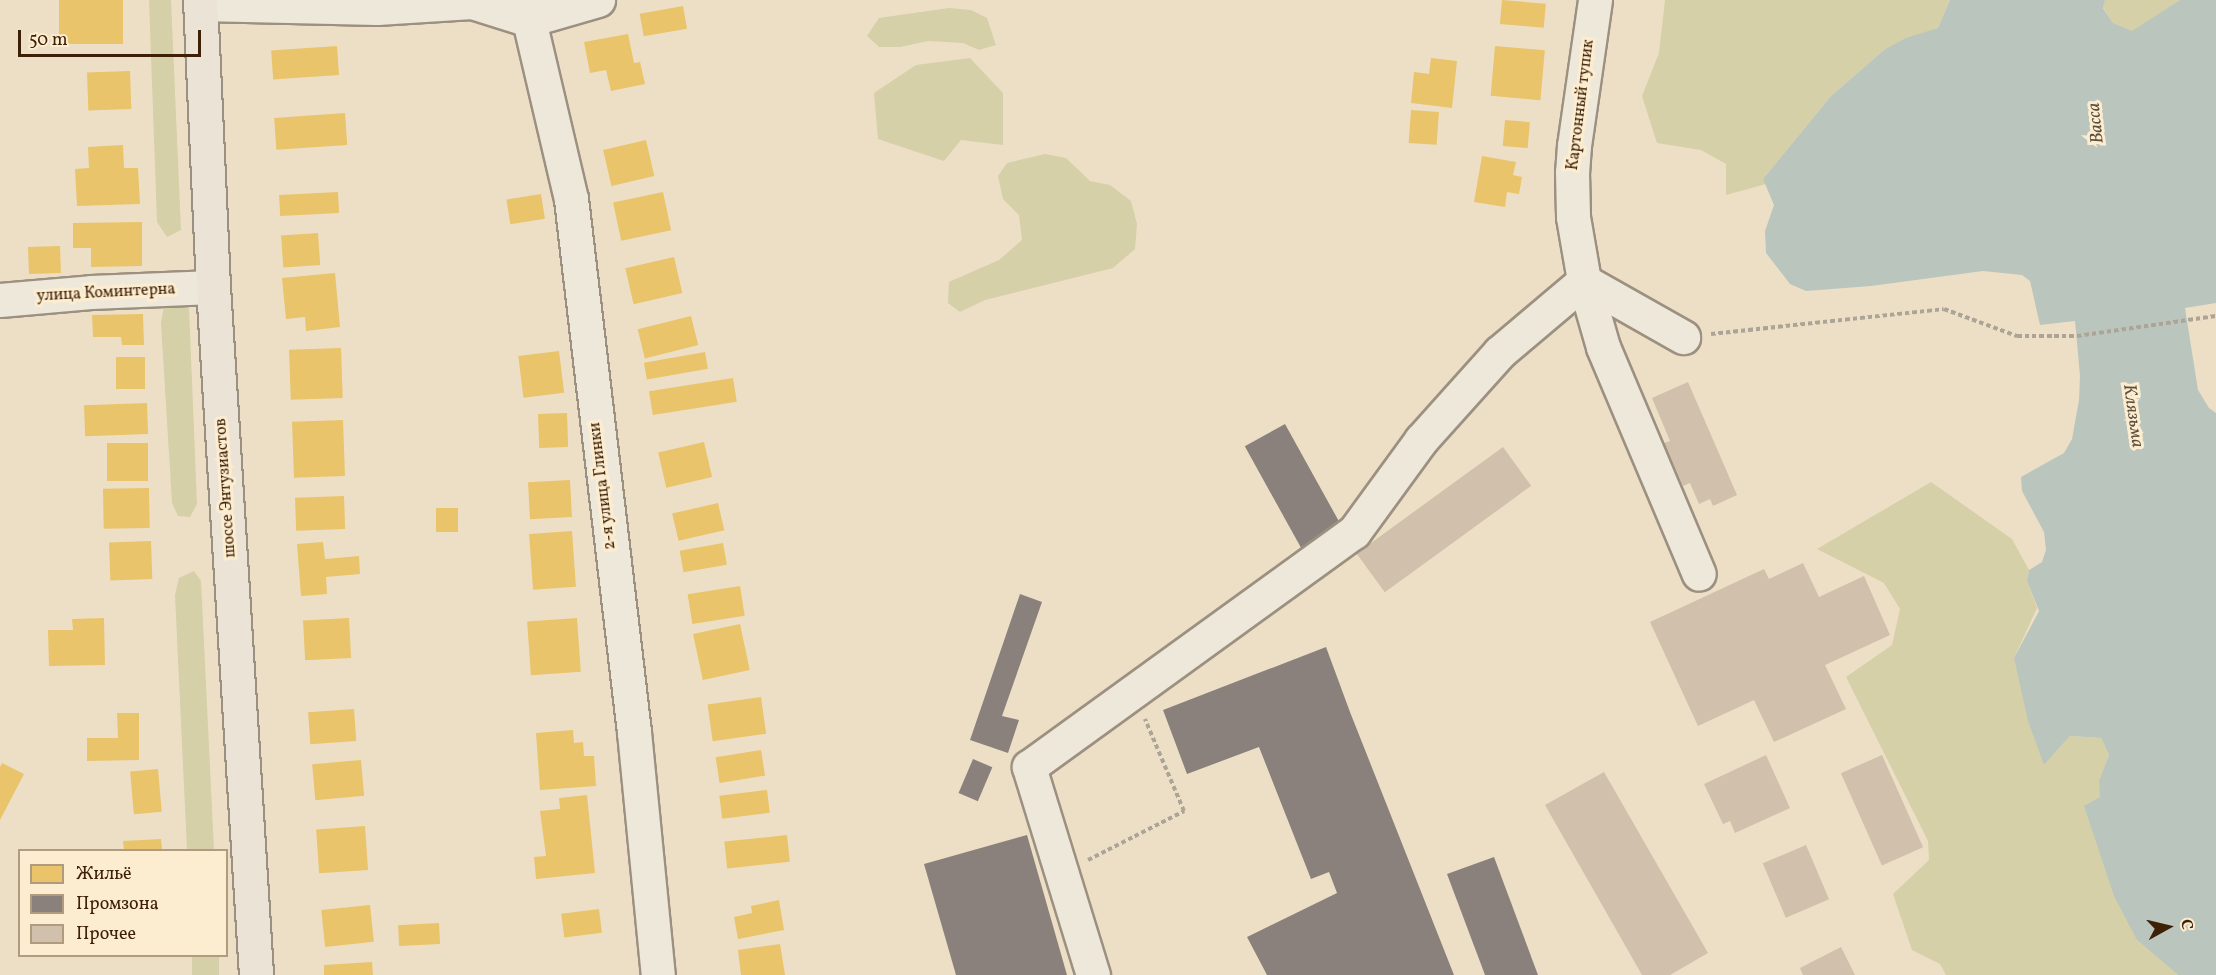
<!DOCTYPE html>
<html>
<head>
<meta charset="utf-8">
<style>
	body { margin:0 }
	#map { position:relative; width:2216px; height:975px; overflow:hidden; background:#eddfc6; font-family:Vollkorn,serif }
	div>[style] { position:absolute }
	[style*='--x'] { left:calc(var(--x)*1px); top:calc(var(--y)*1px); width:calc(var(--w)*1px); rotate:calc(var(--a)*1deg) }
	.green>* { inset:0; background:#d5d0a7; transform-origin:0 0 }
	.water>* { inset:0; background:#bac6bd }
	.homes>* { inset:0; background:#e9c46a; transform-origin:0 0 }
	.industry>* { inset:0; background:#8a817c; transform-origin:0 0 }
	.building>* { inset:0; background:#d0c0ac; transform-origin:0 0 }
	.path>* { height:4px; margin-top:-2px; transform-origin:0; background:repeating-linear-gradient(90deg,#aca497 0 4.5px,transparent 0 7.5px) }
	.roads { filter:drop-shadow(2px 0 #9c9080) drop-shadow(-2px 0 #9c9080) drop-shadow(0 2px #9c9080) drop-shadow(0 -2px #9c9080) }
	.minor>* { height:33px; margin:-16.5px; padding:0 16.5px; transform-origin:16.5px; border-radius:16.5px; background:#eee8db }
	.major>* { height:33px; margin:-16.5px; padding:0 16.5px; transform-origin:16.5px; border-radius:16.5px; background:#ebe3d5 }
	span { translate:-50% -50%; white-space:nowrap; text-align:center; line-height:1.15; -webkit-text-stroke:6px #fdedd0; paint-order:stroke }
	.street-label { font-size:16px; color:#3e2006 }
	.water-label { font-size:18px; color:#5d4e3c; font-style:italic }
	.legend { position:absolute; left:18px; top:849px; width:210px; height:108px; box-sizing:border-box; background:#fdedd0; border:2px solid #b19b7f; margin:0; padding:8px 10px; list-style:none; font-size:18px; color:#3e2006 }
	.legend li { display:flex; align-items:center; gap:12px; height:30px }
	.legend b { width:30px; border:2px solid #b19b7f }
	.north { position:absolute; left:2138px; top:897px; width:60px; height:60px; -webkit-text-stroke:4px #fdedd0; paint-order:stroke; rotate:82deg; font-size:16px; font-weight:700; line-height:24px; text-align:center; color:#3e2006 }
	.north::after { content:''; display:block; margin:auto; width:21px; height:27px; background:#3e2006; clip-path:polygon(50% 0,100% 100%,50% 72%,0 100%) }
	.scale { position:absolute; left:18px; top:30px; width:183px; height:27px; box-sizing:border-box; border:3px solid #3e2006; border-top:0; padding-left:8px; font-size:18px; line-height:21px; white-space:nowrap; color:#3e2006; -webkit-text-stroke:4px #fdedd0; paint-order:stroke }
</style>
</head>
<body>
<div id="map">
	<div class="green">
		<i style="clip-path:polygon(149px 0,171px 0,181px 230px,167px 237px,157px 222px)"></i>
		<i style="clip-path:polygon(1665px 0,1950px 0,1938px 28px,1884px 50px,1831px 96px,1763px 179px,1766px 184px,1726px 195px,1726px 164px,1701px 150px,1657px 143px,1642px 96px,1659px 53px)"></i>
		<i style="clip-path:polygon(2105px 0,2180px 0,2132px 32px,2113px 23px,2103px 7px)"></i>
		<i style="clip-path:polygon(949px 8px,971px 10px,987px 18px,996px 45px,979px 50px,963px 43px,928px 41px,900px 47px,879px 47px,867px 36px,879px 18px)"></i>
		<i style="clip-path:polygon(970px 58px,1003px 93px,1003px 145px,961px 140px,944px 161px,878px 139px,874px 93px,916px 65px)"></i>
		<i style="clip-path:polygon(1045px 154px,1066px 158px,1090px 181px,1110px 185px,1131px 201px,1137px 224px,1135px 249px,1113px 268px,985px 300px,960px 312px,948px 303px,949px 282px,999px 260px,1022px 240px,1019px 215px,1003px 199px,998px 176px,1007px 163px)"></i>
		<i style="clip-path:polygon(176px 300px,189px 308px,197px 504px,190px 517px,178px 516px,172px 503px,161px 323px,164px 306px)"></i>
		<i style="clip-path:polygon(1931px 482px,2012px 539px,2029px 570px,2027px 581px,2037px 608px,2014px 658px,2044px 765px,2070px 736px,2101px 738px,2109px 755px,2099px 781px,2101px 797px,2085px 806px,2137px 940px,2178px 975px,1946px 975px,1940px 964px,1912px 950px,1893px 894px,1929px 860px,1928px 841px,1846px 677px,1892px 645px,1900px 609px,1884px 583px,1817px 549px)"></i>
		<i style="clip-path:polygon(194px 571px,201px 581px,214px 850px,187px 850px,175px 595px,179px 578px)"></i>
		<i style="left:192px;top:956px;width:27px;height:19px"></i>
	</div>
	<div class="water">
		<i style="clip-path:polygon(1950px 0,2105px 0,2103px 8px,2113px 23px,2132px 31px,2180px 0,2216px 0,2216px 303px,2185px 308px,2198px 390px,2209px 408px,2216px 413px,2216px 975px,2178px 975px,2137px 940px,2114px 896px,2084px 806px,2100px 797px,2099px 781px,2109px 755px,2101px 738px,2070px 736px,2044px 765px,2028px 721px,2014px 658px,2039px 611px,2027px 581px,2029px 570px,2042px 562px,2046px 550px,2044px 532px,2022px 491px,2021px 477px,2064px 453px,2072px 439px,2079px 400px,2080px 376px,2075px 321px,2040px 325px,2030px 281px,2022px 275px,1983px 271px,1871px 286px,1806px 291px,1790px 284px,1766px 253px,1765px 231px,1774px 205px,1763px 179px,1831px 96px,1884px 50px,1906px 38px,1938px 28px)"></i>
	</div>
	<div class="homes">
		<i style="left:59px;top:0;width:64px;height:44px"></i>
		<i style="left:1502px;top:0;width:44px;height:24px;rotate:5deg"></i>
		<i style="left:683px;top:6px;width:23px;height:44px;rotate:80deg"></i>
		<i style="clip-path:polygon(628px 34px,634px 63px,640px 62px,645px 84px,611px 91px,606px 70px,590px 73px,584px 42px)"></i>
		<i style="left:337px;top:46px;width:29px;height:66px;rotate:86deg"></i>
		<i style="left:1495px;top:46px;width:50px;height:50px;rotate:5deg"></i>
		<i style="clip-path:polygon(1431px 58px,1457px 61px,1452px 108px,1411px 103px,1414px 72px,1429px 74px)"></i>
		<i style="left:130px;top:71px;width:38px;height:43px;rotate:88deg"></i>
		<i style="left:1411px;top:110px;width:28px;height:33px;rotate:4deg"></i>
		<i style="left:345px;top:113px;width:32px;height:71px;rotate:86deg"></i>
		<i style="left:1505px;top:120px;width:25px;height:26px;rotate:5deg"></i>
		<i style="left:646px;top:140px;width:37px;height:44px;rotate:77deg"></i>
		<i style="clip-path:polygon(123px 145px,124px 168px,138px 168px,140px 204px,77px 206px,75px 169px,89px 168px,88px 147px)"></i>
		<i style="clip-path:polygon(1482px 156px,1516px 162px,1513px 175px,1522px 177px,1519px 194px,1507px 192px,1505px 207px,1474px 202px)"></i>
		<i style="left:338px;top:192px;width:21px;height:59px;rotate:87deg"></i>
		<i style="left:663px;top:192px;width:39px;height:51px;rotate:78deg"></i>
		<i style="left:541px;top:194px;width:25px;height:35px;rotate:81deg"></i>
		<i style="clip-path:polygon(142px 222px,142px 266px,91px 267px,91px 248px,73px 248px,73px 223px)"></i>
		<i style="left:318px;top:233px;width:32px;height:37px;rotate:86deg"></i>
		<i style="left:60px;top:246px;width:27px;height:32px;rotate:88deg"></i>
		<i style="left:674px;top:257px;width:37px;height:50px;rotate:77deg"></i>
		<i style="clip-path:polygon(335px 273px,340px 327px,306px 331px,305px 317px,286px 319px,282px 278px)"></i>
		<i style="clip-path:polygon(143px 314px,144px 345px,122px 345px,121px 337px,93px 337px,92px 315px)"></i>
		<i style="left:691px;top:316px;width:30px;height:55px;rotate:76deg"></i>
		<i style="left:341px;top:348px;width:50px;height:52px;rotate:88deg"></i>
		<i style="left:559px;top:351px;width:42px;height:41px;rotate:83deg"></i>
		<i style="left:705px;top:352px;width:17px;height:62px;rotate:80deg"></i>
		<i style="left:116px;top:357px;width:29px;height:32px"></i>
		<i style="left:733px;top:378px;width:24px;height:85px;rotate:81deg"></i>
		<i style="left:147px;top:403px;width:31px;height:63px;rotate:88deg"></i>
		<i style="left:567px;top:413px;width:34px;height:29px;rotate:88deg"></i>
		<i style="left:343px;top:420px;width:56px;height:51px;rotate:88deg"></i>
		<i style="left:704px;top:442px;width:36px;height:47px;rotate:77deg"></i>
		<i style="left:107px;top:443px;width:41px;height:38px"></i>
		<i style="left:570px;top:480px;width:37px;height:42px;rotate:87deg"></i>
		<i style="left:149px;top:488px;width:40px;height:46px;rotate:89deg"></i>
		<i style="left:344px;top:496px;width:33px;height:49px;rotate:88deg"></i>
		<i style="left:718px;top:503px;width:28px;height:47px;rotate:77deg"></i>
		<i style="left:436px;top:508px;width:22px;height:24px"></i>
		<i style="left:572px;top:531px;width:56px;height:43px;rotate:86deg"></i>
		<i style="left:151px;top:541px;width:38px;height:42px;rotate:88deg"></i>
		<i style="clip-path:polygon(323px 542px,325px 559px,359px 556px,360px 574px,326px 577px,327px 594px,301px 596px,297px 544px)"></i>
		<i style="left:723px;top:543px;width:22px;height:44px;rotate:80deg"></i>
		<i style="left:740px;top:586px;width:30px;height:53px;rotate:81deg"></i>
		<i style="clip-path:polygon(104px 618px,105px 665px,49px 666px,48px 630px,73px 630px,72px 619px)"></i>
		<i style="left:349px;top:618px;width:40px;height:46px;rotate:87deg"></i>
		<i style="left:577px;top:618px;width:54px;height:50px;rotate:86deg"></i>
		<i style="left:740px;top:624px;width:47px;height:48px;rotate:78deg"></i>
		<i style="left:761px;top:697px;width:37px;height:54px;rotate:82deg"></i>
		<i style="left:354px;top:709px;width:32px;height:46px;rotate:86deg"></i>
		<i style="clip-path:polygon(117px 713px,139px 713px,139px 760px,87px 761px,87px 738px,118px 738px)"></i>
		<i style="clip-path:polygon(573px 730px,574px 743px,583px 742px,584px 756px,594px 756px,596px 786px,540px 790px,536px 733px)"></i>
		<i style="left:761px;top:750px;width:26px;height:46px;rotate:81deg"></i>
		<i style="left:361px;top:760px;width:36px;height:49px;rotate:85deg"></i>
		<i style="clip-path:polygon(2px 763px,24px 774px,0 820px,0 767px)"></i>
		<i style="left:158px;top:769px;width:43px;height:28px;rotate:85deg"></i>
		<i style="left:767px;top:790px;width:23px;height:48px;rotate:83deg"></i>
		<i style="clip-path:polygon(587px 795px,595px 873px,536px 879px,534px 857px,546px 856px,540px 811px,560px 809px,559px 798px)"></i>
		<i style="left:365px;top:826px;width:44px;height:49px;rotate:86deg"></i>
		<i style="left:787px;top:835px;width:27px;height:63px;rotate:84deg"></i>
		<i style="clip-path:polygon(161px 839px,162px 850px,124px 850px,123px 841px)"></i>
		<i style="clip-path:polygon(779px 900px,784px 930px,738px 939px,734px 917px,752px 913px,751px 906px)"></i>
		<i style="left:370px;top:905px;width:37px;height:49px;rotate:84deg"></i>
		<i style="left:599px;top:909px;width:24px;height:38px;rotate:83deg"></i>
		<i style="left:439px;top:923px;width:21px;height:41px;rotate:87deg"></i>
		<i style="clip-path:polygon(780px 944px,785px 975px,741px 975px,738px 950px)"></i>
		<i style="clip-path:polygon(372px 962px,373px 975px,324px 975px,324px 965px)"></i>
	</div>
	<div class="industry">
		<i style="left:1285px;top:424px;width:116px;height:46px;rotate:61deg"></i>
		<i style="clip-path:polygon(1020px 594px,1042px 602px,1002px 716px,1019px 720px,1008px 753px,970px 740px)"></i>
		<i style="clip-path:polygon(1326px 647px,1350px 712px,1454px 975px,1267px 975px,1247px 937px,1337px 893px,1329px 872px,1311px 879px,1259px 747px,1187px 774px,1163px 710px)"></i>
		<i style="left:973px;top:759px;width:21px;height:37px;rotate:23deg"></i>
		<i style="clip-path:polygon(1027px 835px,1067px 975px,956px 975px,924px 864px)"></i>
		<i style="clip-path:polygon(1494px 857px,1538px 975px,1485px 975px,1447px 874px)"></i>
	</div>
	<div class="building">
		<i style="clip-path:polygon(1688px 382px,1737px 495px,1713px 506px,1710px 499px,1699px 504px,1690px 483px,1683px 486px,1664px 443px,1670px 441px,1652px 398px)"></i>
		<i style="left:1503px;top:447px;width:48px;height:181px;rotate:54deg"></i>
		<i style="clip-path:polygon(1803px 563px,1819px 597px,1864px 576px,1890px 635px,1825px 665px,1846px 709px,1774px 742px,1754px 700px,1698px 726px,1650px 622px,1764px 569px,1769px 579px)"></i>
		<i style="clip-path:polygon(1766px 755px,1790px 808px,1735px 833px,1730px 821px,1723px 824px,1704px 784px)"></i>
		<i style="left:1882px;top:755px;width:101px;height:45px;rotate:66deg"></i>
		<i style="clip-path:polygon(1604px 772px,1708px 953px,1670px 975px,1642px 975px,1545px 805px)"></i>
		<i style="left:1806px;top:845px;width:59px;height:47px;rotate:67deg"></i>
		<i style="clip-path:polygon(1841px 947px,1855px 975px,1803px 975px,1800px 968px)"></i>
	</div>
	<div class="path">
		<i style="--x:1711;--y:334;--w:234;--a:-6.1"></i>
		<i style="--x:1944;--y:309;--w:78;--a:20.3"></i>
		<i style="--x:2017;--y:336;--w:60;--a:0"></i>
		<i style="--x:2077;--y:336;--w:140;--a:-8.2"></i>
		<i style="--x:1088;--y:860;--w:108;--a:-27"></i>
		<i style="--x:1184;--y:811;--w:100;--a:-113"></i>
	</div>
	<div class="roads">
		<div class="minor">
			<i style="--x:533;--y:0;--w:20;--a:101"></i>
			<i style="--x:529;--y:20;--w:184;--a:76.8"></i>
			<i style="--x:571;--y:199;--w:537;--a:83.26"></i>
			<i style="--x:634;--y:732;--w:244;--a:84.4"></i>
			<i style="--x:1595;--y:0;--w:147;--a:98.2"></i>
			<i style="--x:1574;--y:145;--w:27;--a:94"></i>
			<i style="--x:1572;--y:172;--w:45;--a:88.7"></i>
			<i style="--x:1573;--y:217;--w:65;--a:80.2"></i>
			<i style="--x:1584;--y:281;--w:69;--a:73.9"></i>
			<i style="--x:1603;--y:347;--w:246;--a:67.1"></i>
			<i style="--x:201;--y:4;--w:176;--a:1.3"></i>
			<i style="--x:377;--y:8;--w:95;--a:-3.6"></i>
			<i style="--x:472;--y:2;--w:60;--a:17.5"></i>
			<i style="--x:529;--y:20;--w:72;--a:-16.2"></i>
			<i style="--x:1584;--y:281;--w:114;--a:29.5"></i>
			<i style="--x:0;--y:300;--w:91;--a:-5"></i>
			<i style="--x:91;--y:292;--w:122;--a:-2.3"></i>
			<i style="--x:1093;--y:975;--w:218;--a:-107.1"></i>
			<i style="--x:1029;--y:767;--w:401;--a:-35.9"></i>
			<i style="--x:1354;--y:532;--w:114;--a:-53.9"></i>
			<i style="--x:1421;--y:440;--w:118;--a:-48.1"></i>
			<i style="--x:1500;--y:352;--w:110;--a:-40.2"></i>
		</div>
		<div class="major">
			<i style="--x:200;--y:0;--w:287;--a:87.4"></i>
			<i style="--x:213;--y:287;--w:689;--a:86.42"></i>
		</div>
	</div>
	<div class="street-label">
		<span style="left:1581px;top:105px;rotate:-83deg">Картонный тупик</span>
		<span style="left:106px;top:293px;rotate:-3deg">улица Коминтерна</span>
		<span style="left:603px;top:486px;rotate:-97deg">2-я улица Глинки</span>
		<span style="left:226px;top:488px;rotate:-94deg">шоссе Энтузиастов</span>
	</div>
	<div class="water-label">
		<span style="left:2097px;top:123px;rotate:-96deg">Васса</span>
		<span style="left:2132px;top:416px;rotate:82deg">Клязьма</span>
	</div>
	<ul class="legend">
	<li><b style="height:16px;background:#e9c46a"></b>Жильё</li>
	<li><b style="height:16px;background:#8a817c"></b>Промзона</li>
	<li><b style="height:16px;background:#d0c0ac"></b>Прочее</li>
	</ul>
	<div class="north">С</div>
	<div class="scale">50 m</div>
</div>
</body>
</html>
